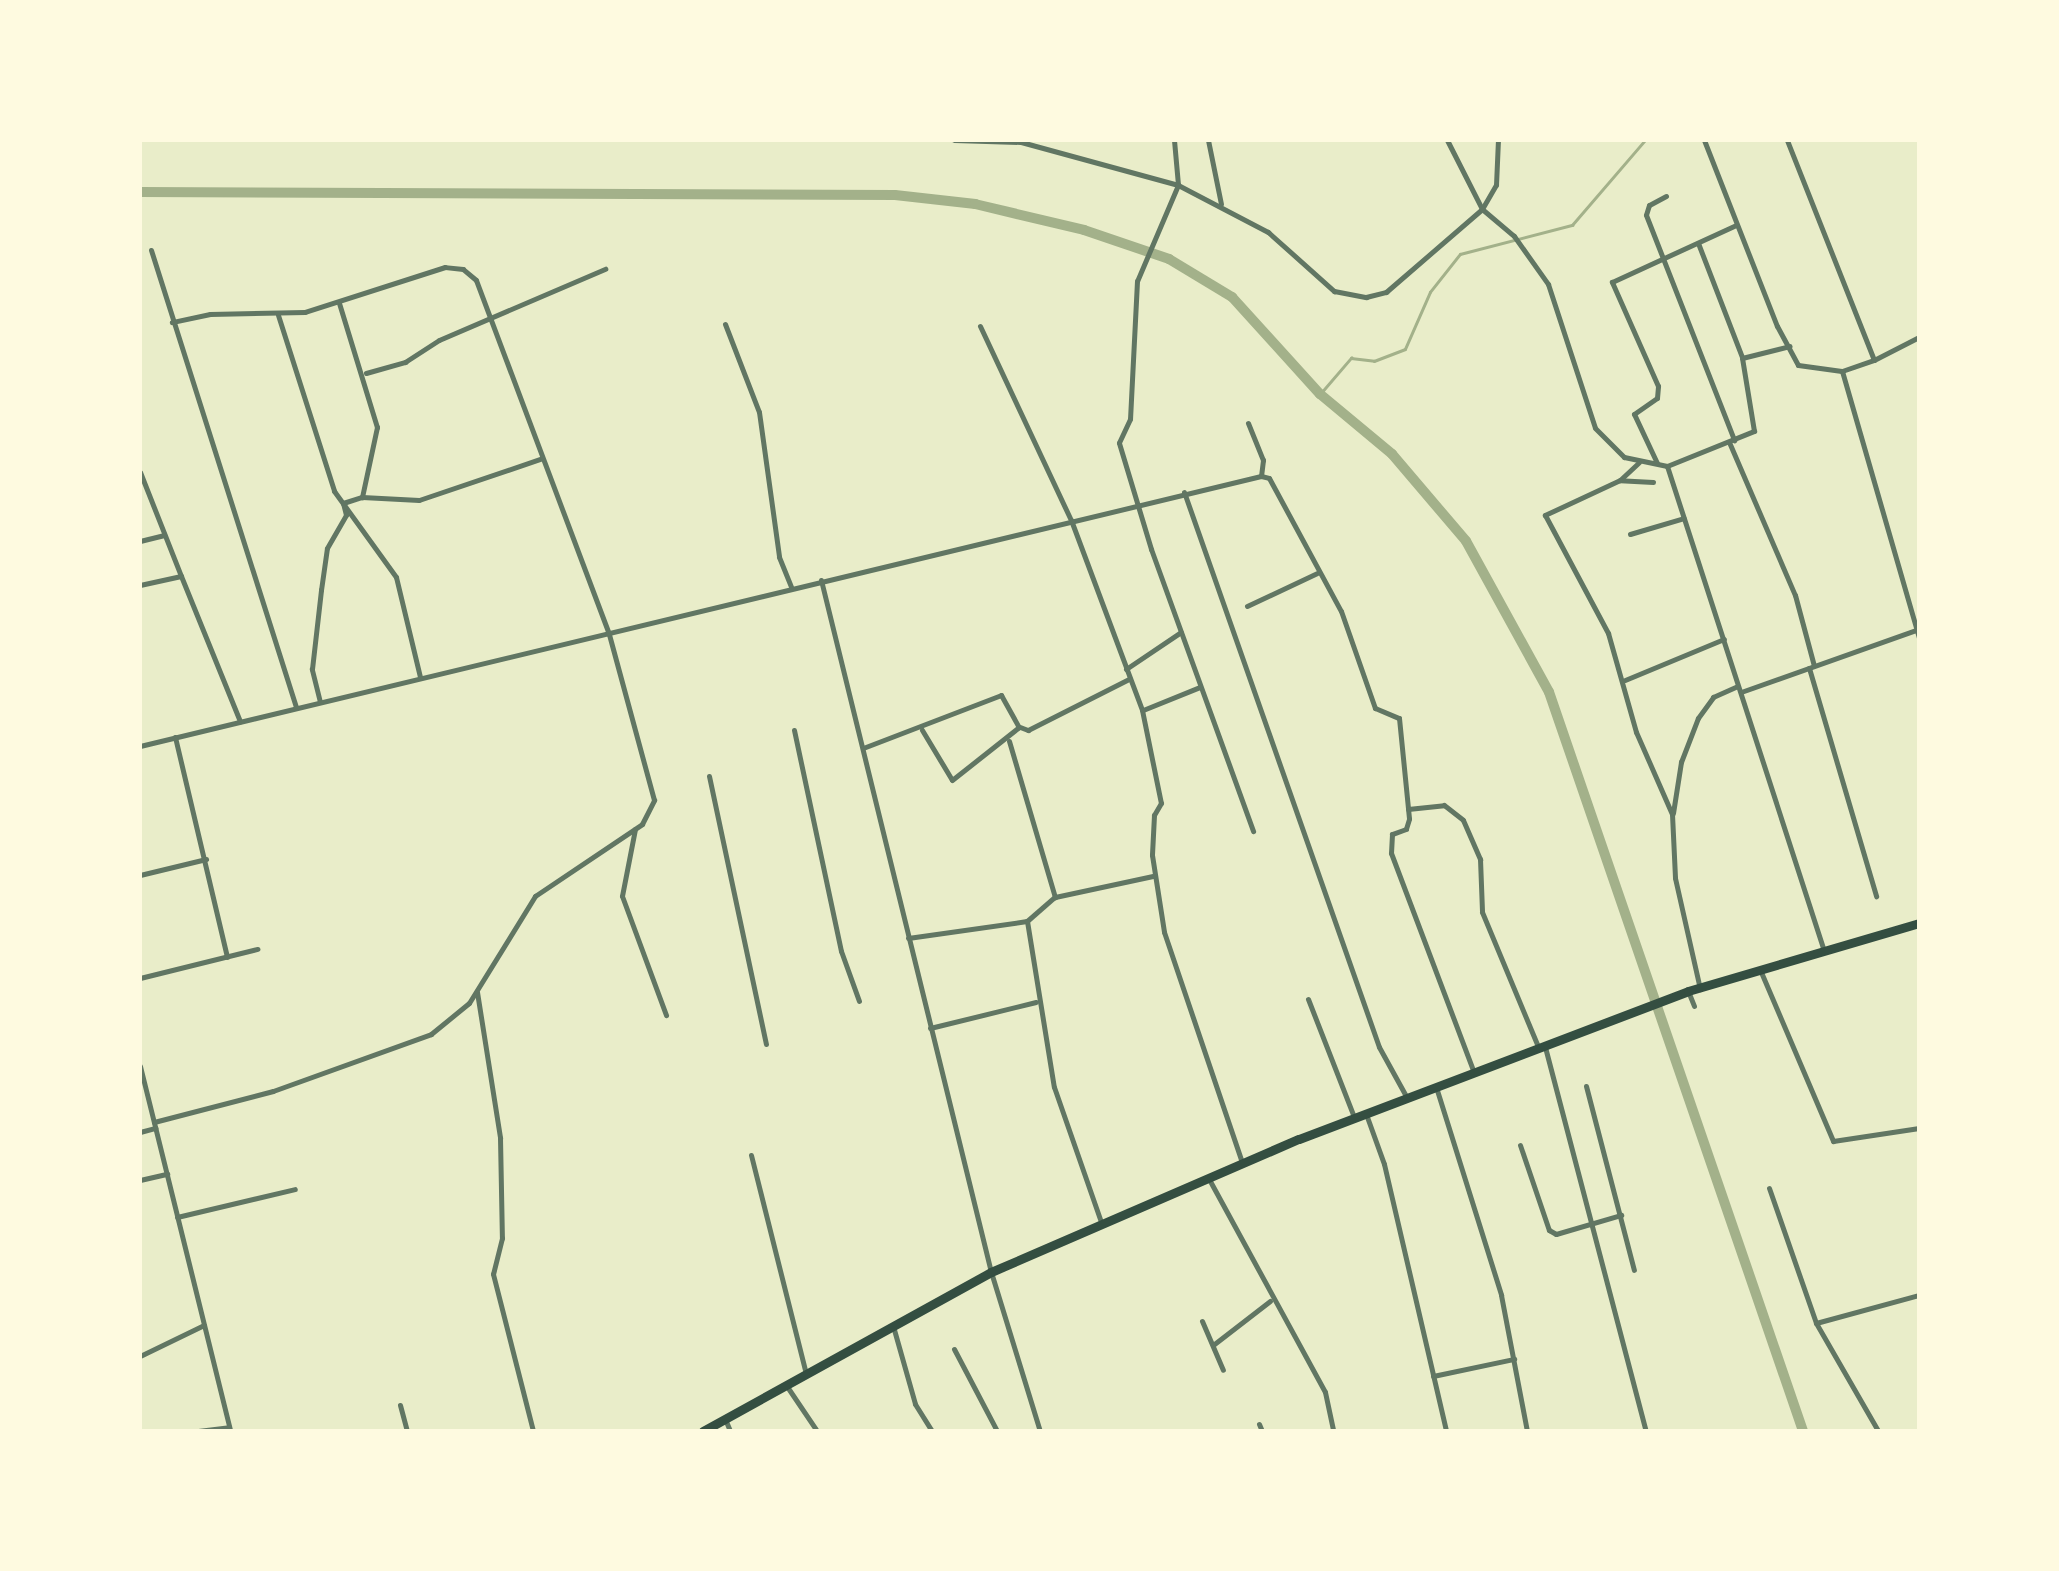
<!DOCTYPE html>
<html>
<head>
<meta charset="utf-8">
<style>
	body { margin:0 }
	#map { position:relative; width:2059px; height:1571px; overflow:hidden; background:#e9edc9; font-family:"Golos Text",sans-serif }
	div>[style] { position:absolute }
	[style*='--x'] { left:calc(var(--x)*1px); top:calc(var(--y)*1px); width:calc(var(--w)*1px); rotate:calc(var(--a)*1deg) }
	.stream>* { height:2.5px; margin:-1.25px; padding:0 1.25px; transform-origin:1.25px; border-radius:1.25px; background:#a3b18a }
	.canal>* { height:10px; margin:-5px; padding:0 5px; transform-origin:5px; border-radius:5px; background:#a3b18a }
	.minor>* { height:5px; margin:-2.5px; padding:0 2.5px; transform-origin:2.5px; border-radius:2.5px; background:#617663 }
	.primary>* { height:9px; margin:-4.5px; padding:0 4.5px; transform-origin:4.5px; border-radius:4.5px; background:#344e41 }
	span { translate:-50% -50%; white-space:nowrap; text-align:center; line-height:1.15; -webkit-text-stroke:9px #fefae0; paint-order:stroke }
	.frame { position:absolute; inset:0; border:142px solid #fefae0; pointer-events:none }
</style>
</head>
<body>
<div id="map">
	<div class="stream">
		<i style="--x:1320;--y:394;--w:48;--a:-49.3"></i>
		<i style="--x:1351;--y:358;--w:23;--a:7"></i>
		<i style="--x:1374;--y:361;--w:33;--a:-21"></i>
		<i style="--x:1405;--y:349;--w:62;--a:-66.3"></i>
		<i style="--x:1430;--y:292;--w:48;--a:-51.7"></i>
		<i style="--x:1460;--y:254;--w:116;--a:-14.5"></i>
		<i style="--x:1572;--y:225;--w:112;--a:-49.3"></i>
	</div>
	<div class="canal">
		<i style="--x:140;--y:192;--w:755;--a:0.23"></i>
		<i style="--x:895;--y:195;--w:81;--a:6.4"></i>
		<i style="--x:975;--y:204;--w:112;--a:13.4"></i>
		<i style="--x:1084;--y:230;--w:90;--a:18.8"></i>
		<i style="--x:1169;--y:259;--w:74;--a:31.1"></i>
		<i style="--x:1232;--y:297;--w:131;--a:47.8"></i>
		<i style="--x:1320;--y:394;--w:94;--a:39.8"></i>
		<i style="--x:1392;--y:454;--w:114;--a:49.6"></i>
		<i style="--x:1466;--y:541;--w:172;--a:61.2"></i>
		<i style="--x:1549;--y:692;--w:781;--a:71.03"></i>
	</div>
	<div class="minor">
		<i style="--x:954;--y:140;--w:67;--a:1.7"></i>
		<i style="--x:1021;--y:142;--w:163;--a:15.3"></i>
		<i style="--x:1178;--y:185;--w:102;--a:27.6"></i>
		<i style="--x:1268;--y:232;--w:89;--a:41.8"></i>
		<i style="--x:1334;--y:291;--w:33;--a:11"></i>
		<i style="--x:1366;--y:297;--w:21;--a:-14"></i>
		<i style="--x:1386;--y:292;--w:127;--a:-40.8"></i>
		<i style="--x:1482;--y:209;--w:28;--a:-60"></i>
		<i style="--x:1496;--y:185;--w:45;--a:-87.5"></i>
		<i style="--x:1174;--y:140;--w:45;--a:84.9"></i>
		<i style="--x:1178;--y:185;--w:104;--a:113.1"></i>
		<i style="--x:1137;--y:281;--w:138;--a:92.9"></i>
		<i style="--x:1130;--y:419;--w:26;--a:115"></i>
		<i style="--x:1119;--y:443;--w:111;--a:73.2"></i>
		<i style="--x:1151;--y:549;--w:300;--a:70.1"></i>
		<i style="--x:1208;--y:140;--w:65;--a:78.5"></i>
		<i style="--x:1447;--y:140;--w:77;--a:63.1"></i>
		<i style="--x:1482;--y:209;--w:42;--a:40.2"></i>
		<i style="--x:1514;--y:236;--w:59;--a:54.7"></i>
		<i style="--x:1548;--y:284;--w:151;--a:71.9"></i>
		<i style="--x:1595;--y:428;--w:41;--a:45"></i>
		<i style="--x:1624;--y:457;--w:44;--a:11.8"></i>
		<i style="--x:1667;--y:466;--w:510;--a:72.06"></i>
		<i style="--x:1704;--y:140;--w:200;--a:68.6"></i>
		<i style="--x:1777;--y:326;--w:44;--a:61.7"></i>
		<i style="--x:1798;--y:365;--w:44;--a:7.8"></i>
		<i style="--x:1842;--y:371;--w:34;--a:-19"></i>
		<i style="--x:1874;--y:360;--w:237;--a:-111.6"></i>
		<i style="--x:1666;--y:196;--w:19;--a:152"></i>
		<i style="--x:1649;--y:205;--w:10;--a:107"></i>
		<i style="--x:1646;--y:215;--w:242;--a:68.6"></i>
		<i style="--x:1698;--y:243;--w:122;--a:68.9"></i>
		<i style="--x:151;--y:250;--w:480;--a:72.4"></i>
		<i style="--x:339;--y:303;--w:130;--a:73"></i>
		<i style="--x:377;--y:427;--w:72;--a:102.1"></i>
		<i style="--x:278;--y:315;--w:185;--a:72.3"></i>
		<i style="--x:334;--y:491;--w:106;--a:54.2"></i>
		<i style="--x:396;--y:577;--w:103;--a:76.5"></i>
		<i style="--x:725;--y:324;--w:94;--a:68.9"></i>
		<i style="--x:759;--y:412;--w:146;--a:82.1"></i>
		<i style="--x:779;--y:557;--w:32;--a:68"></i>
		<i style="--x:980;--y:326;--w:214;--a:64.9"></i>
		<i style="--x:1071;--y:520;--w:203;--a:69.5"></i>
		<i style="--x:1142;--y:710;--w:95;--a:78.5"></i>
		<i style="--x:1161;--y:803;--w:14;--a:120"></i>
		<i style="--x:1154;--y:815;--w:40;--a:92.9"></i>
		<i style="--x:1152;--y:855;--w:78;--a:81.1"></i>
		<i style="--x:1164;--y:932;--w:243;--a:71.3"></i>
		<i style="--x:1874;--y:360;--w:51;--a:-27.1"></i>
		<i style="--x:1842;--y:371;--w:278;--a:73.9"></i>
		<i style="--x:366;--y:373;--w:41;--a:-15.8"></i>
		<i style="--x:405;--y:362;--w:40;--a:-32.9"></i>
		<i style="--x:439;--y:340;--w:181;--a:-23.2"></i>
		<i style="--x:1248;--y:423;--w:40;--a:68"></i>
		<i style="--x:1263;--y:460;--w:16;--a:97"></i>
		<i style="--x:1729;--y:442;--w:167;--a:66.7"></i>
		<i style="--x:1795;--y:595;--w:73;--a:75"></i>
		<i style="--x:1657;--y:463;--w:54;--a:-115.1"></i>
		<i style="--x:1634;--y:414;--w:28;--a:-35"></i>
		<i style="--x:1657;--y:398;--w:12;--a:-85"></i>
		<i style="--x:1658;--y:386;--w:114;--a:-113.9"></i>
		<i style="--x:1612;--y:282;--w:136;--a:-24.7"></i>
		<i style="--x:1667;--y:466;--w:94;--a:-21.9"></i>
		<i style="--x:1754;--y:431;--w:74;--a:-99.3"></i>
		<i style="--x:1742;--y:358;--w:49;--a:-14"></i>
		<i style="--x:140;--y:472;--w:112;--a:68.5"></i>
		<i style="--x:181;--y:576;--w:42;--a:167.6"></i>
		<i style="--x:1620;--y:480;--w:26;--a:-43"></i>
		<i style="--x:1653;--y:482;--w:33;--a:-177"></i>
		<i style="--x:1620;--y:480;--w:83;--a:155"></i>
		<i style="--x:1545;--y:515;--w:134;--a:61.9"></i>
		<i style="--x:1608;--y:633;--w:103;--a:74.2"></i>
		<i style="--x:1636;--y:732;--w:90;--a:66.3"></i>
		<i style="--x:1672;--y:814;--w:64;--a:87.3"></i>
		<i style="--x:1675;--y:878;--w:114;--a:77.3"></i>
		<i style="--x:1184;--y:492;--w:588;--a:70.64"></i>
		<i style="--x:1379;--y:1047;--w:58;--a:61.2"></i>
		<i style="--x:1630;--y:534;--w:56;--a:-16.5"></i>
		<i style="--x:140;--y:541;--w:25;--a:-14"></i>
		<i style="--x:181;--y:576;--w:157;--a:67.9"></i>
		<i style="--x:821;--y:580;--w:713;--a:76.2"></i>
		<i style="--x:991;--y:1272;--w:166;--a:72.9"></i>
		<i style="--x:1247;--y:606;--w:77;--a:-25.2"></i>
		<i style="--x:1809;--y:668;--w:238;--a:73.6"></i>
		<i style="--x:1126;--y:669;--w:66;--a:-33.9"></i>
		<i style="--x:1625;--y:680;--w:107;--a:-22.5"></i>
		<i style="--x:1741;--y:692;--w:186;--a:-19.5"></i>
		<i style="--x:320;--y:702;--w:34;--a:-104"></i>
		<i style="--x:312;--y:669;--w:80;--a:-83.5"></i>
		<i style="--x:321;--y:590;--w:42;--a:-81.9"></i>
		<i style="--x:327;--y:548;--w:38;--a:-60"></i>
		<i style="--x:346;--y:515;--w:12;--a:-104"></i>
		<i style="--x:343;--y:503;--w:20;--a:-18"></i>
		<i style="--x:362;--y:497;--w:57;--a:3"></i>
		<i style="--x:419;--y:500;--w:128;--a:-18.7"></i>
		<i style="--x:1143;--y:710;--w:61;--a:-22"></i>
		<i style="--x:1020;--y:727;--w:9;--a:21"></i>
		<i style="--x:1028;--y:730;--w:113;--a:-26.8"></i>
		<i style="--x:794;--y:730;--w:226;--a:78"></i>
		<i style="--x:841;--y:951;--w:53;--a:70.2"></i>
		<i style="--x:922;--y:730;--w:58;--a:59"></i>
		<i style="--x:952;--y:780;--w:85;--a:-38.3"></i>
		<i style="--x:175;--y:737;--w:226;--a:76.7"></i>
		<i style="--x:1009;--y:741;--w:163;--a:73.6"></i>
		<i style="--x:140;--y:746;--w:1153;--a:-13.54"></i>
		<i style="--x:1261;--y:476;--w:8;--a:14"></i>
		<i style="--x:1269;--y:478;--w:151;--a:61.6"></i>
		<i style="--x:1341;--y:611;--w:103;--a:70.7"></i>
		<i style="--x:1375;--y:708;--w:26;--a:23"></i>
		<i style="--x:1399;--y:718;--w:101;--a:84.3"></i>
		<i style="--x:1409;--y:819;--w:10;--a:107"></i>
		<i style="--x:1406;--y:829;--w:15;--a:160"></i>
		<i style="--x:1392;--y:834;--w:19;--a:93"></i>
		<i style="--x:1391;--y:853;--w:232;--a:69.3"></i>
		<i style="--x:863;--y:748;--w:148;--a:-21"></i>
		<i style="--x:1001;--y:695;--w:37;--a:61"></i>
		<i style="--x:709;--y:776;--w:274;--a:78"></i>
		<i style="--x:1408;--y:809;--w:36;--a:-6"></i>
		<i style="--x:1444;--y:805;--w:24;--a:38"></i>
		<i style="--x:1463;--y:820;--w:43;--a:66.4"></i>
		<i style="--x:1480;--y:859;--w:53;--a:87.8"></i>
		<i style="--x:1482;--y:912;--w:143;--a:67.4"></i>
		<i style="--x:1673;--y:813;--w:52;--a:-81.1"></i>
		<i style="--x:1681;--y:762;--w:47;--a:-68.9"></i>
		<i style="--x:1698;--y:718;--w:26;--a:-54"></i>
		<i style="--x:1713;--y:697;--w:27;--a:-24"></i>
		<i style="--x:635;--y:829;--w:68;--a:101"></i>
		<i style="--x:622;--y:896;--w:127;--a:69.7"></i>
		<i style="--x:140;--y:875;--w:68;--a:-13.6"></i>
		<i style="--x:1027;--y:921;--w:168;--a:80.8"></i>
		<i style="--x:1054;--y:1087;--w:143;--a:70.8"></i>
		<i style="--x:908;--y:938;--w:120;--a:-8.1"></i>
		<i style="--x:1027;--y:921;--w:37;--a:-41"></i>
		<i style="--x:1055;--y:897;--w:100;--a:-12.1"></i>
		<i style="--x:1761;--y:972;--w:184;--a:66.9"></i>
		<i style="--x:1833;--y:1141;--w:87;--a:-8.6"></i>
		<i style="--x:140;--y:978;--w:121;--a:-13.9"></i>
		<i style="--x:1688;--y:991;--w:16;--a:68"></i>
		<i style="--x:477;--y:992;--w:148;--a:81"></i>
		<i style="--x:500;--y:1138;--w:100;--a:88.9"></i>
		<i style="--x:502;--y:1238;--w:37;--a:104"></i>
		<i style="--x:493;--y:1274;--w:162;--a:75.7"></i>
		<i style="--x:1308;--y:999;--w:127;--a:68.7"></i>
		<i style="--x:930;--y:1028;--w:109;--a:-13.8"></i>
		<i style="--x:1545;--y:1047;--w:397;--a:75.3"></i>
		<i style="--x:140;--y:1066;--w:376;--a:76.1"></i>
		<i style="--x:1586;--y:1086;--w:190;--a:75.4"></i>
		<i style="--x:1436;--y:1087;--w:218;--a:72.6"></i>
		<i style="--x:1501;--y:1295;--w:138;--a:79.2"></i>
		<i style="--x:1366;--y:1114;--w:53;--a:70.2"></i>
		<i style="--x:1384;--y:1164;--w:274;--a:76.9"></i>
		<i style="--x:154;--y:1122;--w:123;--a:-14.6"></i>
		<i style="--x:273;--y:1091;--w:168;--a:-19.8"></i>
		<i style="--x:431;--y:1034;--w:49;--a:-39.2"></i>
		<i style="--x:469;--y:1003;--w:126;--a:-58.3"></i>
		<i style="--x:535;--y:896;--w:129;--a:-33.9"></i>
		<i style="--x:642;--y:824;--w:27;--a:-63"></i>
		<i style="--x:654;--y:800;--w:172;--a:-105.2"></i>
		<i style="--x:609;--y:634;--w:378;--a:-110.6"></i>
		<i style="--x:476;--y:280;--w:17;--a:-140"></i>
		<i style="--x:463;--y:269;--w:18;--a:-174"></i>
		<i style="--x:445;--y:267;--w:147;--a:162.2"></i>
		<i style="--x:305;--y:312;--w:95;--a:178.8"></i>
		<i style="--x:210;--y:314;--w:39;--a:168"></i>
		<i style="--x:140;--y:1132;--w:16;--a:-15"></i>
		<i style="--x:1520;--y:1145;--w:90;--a:71.2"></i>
		<i style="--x:1549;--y:1230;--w:8;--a:30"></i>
		<i style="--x:1556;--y:1234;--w:68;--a:-16.3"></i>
		<i style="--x:751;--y:1155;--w:226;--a:75.9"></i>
		<i style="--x:140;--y:1180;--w:28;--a:-13"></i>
		<i style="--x:1210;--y:1181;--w:240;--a:61.4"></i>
		<i style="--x:1325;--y:1392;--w:40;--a:78"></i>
		<i style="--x:1769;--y:1188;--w:143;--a:70.8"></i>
		<i style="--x:1816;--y:1323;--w:125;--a:60.1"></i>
		<i style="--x:177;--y:1217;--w:121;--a:-13.3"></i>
		<i style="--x:1202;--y:1321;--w:53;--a:66.8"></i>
		<i style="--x:1816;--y:1323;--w:107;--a:-15.2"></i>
		<i style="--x:893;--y:1326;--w:81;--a:74.2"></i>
		<i style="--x:915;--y:1404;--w:32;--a:58"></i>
		<i style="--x:1213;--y:1345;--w:72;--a:-37.7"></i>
		<i style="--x:954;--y:1349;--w:93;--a:62.3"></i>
		<i style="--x:140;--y:1356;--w:71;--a:-25.8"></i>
		<i style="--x:1433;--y:1376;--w:83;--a:-11.9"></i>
		<i style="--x:786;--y:1385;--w:55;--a:56"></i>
		<i style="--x:400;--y:1405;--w:27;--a:75"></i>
		<i style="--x:725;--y:1419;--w:13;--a:67"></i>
		<i style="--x:1259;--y:1424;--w:8;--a:67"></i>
		<i style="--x:198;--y:1431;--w:31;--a:-7"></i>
	</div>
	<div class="primary">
		<i style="--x:703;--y:1431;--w:329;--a:-28.9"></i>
		<i style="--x:991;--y:1272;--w:335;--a:-23.4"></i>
		<i style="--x:1299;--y:1139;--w:416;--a:-20.8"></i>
		<i style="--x:1688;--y:991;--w:241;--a:-16.4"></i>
	</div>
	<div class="frame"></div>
</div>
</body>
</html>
